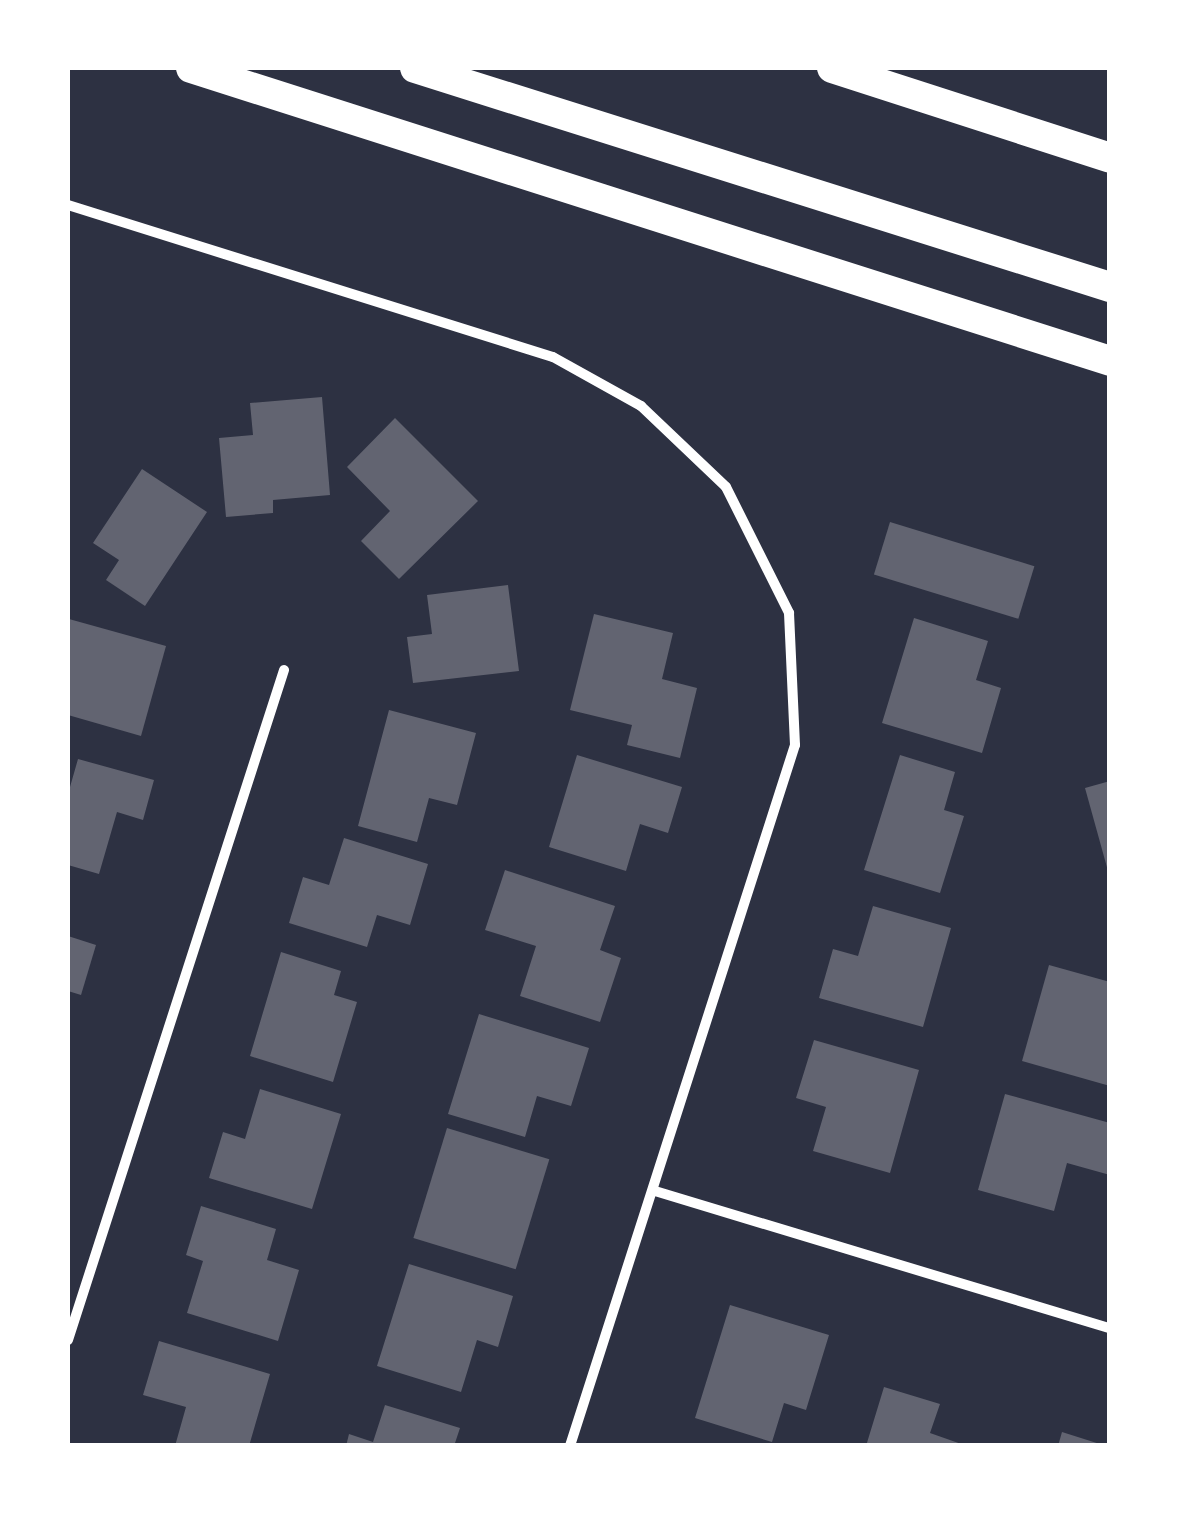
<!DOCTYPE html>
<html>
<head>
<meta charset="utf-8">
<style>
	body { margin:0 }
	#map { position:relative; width:1177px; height:1513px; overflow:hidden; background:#2d3142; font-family:"Public Sans",sans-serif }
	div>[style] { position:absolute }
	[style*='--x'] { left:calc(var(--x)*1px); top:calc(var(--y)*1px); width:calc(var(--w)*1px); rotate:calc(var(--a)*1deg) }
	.building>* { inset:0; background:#626471; transform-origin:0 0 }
	.minor>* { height:10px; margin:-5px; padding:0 5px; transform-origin:5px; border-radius:5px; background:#fff }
	.motorway>* { height:30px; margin:-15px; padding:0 15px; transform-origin:15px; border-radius:15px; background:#fff }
	span { translate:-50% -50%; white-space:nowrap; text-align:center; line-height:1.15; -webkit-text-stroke:10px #fff; paint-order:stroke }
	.frame { position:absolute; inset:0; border:70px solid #fff; pointer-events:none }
</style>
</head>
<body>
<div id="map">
	<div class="building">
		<i style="clip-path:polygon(322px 397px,330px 495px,273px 500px,273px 513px,226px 517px,219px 438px,253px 435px,250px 403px)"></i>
		<i style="clip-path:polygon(395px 418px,478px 501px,399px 579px,361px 541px,390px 511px,347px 467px)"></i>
		<i style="clip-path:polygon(142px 469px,207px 512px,145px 606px,106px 580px,119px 560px,93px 543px)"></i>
		<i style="left:890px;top:522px;width:151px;height:55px;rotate:17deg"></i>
		<i style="clip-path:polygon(508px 585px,519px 671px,413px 683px,407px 637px,432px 634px,427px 595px)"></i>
		<i style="clip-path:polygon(594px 614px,673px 633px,662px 679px,697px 688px,680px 758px,627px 745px,632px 725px,570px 710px)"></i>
		<i style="clip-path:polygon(914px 618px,988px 641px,976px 680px,1001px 688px,982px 753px,882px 723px)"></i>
		<i style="clip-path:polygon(69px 619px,166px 646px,141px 736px,68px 715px)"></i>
		<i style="clip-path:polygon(389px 710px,476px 733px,457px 805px,429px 798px,417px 842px,358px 826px)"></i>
		<i style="clip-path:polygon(577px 755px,682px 787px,668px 833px,640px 824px,626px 871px,549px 847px)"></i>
		<i style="clip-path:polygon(900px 755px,955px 772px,944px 810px,964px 816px,940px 893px,864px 870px)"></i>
		<i style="clip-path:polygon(78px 759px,154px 780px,143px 820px,117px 812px,99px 874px,68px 865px,68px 794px)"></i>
		<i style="clip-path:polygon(1110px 781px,1110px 871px,1108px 871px,1085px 788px)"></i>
		<i style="clip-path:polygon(344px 838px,428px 864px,410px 925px,377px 915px,367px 947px,289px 923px,303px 877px,329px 885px)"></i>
		<i style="clip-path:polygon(505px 870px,615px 906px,600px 950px,621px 958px,600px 1022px,520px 996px,536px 946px,485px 930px)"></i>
		<i style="clip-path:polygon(873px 906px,951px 928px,923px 1027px,819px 998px,833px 949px,858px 956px)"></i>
		<i style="clip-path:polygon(68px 936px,96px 945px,81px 995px,68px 991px)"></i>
		<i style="clip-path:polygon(281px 952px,341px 971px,334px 995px,357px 1002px,333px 1082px,250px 1056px)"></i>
		<i style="clip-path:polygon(1049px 965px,1110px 982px,1110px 1086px,1022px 1061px)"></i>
		<i style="clip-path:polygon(479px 1014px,589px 1048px,571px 1106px,537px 1096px,525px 1137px,448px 1114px)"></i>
		<i style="clip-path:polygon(814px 1040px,919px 1070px,890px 1173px,813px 1151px,826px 1107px,796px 1098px)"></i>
		<i style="clip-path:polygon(260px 1089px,341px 1114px,312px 1209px,209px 1178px,223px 1132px,245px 1139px)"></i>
		<i style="clip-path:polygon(1005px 1094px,1110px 1123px,1110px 1175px,1067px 1163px,1054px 1211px,978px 1190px)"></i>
		<i style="left:447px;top:1128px;width:107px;height:115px;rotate:17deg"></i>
		<i style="clip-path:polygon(201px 1206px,276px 1229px,267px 1260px,299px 1270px,278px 1341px,187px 1313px,203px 1261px,186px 1255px)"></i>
		<i style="clip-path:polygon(409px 1264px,513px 1296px,498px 1347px,477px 1340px,461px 1392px,377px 1366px)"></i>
		<i style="clip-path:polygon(730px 1305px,829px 1335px,806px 1410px,784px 1403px,772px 1442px,695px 1418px)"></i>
		<i style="clip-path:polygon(159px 1341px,270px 1374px,249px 1446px,175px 1446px,186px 1407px,143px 1395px)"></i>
		<i style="clip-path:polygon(884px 1387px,940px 1404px,930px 1433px,967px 1446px,866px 1446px)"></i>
		<i style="clip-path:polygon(385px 1405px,460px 1428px,454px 1446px,346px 1446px,349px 1434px,373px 1442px)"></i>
		<i style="clip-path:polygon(1062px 1432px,1103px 1445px,1103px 1446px,1058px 1446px)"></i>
	</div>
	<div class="minor">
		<i style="--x:68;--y:205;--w:508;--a:17.4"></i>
		<i style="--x:553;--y:357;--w:101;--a:29.1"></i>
		<i style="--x:641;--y:406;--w:117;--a:43.6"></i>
		<i style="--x:726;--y:487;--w:141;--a:63.4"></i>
		<i style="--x:789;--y:613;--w:132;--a:87.4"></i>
		<i style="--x:795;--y:745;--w:736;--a:107.8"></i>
		<i style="--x:655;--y:1191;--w:475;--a:16.8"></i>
		<i style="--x:68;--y:1340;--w:704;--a:-72.13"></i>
	</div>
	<div class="motorway">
		<i style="--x:191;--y:68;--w:965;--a:17.68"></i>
		<i style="--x:415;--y:68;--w:729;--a:17.49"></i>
		<i style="--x:832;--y:68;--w:292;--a:17.9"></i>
	</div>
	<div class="frame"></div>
</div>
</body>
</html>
